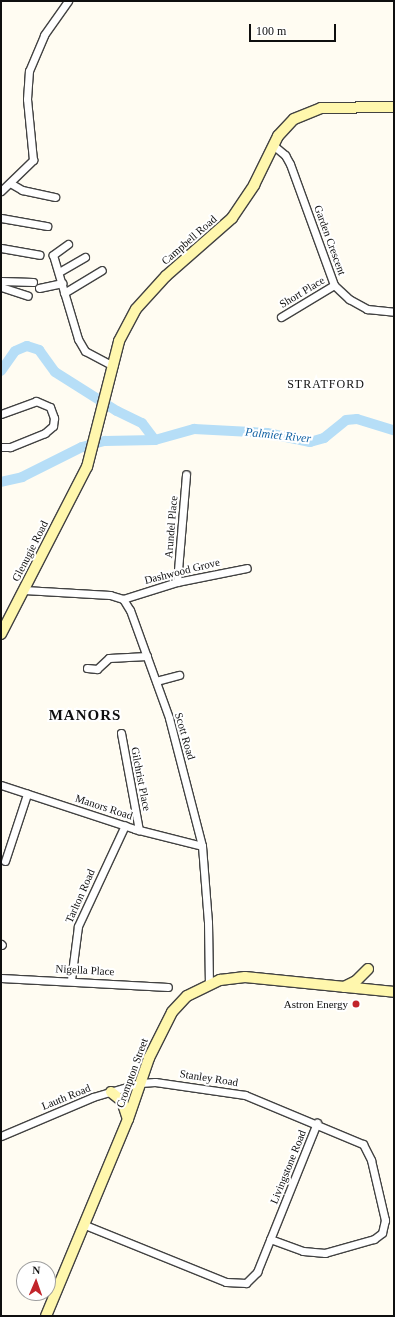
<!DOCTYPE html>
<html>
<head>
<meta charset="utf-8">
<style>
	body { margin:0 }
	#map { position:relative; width:395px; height:1317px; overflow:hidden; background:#fffcf2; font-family:Georgia,serif }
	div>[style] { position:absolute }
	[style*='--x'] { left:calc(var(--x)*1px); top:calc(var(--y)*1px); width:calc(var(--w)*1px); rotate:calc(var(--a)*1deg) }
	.river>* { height:10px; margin:-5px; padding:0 5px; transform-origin:5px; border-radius:5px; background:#b6def7 }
	.roads { filter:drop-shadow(1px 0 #424242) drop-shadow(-1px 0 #424242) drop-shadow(0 1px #424242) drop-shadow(0 -1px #424242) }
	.street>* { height:7px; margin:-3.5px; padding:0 3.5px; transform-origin:3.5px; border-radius:3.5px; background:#fff }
	.secondary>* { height:10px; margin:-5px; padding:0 5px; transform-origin:5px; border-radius:5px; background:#fff7ad }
	.dots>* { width:11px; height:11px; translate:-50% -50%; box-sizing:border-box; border:2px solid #fff; border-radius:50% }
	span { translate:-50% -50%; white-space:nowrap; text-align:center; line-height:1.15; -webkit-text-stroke:4px #fff; paint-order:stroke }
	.street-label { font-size:11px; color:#0f0f0f }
	.poi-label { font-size:11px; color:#0f0f0f }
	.right { translate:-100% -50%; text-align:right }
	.neighbourhood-label { font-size:12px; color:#0f0f0f; letter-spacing:1px }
	.water-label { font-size:12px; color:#1664a4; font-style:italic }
	.district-label { font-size:15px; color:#0f0f0f; font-weight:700; letter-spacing:1px }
	.frame { position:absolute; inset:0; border:2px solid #0f0f0f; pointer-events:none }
	.north { position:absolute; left:16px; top:1261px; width:40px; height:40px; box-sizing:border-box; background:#fff; border:1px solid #9f9f9f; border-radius:50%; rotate:2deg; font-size:11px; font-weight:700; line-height:16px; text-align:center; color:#0f0f0f }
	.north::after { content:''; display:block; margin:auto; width:14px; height:18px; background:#c2252b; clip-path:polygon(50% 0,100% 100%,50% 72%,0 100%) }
	.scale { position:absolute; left:249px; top:24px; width:87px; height:18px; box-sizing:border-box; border:2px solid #0f0f0f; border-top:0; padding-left:5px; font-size:12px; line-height:14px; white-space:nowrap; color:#0f0f0f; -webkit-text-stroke:3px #fff; paint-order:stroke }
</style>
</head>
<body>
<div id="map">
	<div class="river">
		<i style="--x:1;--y:371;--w:24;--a:-55"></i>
		<i style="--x:15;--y:351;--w:13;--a:-23"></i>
		<i style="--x:27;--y:346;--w:13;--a:18"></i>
		<i style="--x:39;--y:350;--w:27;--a:54"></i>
		<i style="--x:55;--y:372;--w:73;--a:32.2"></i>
		<i style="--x:117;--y:411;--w:28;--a:26"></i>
		<i style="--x:142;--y:423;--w:21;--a:53"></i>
		<i style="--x:155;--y:440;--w:41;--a:-15.8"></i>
		<i style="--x:194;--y:429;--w:73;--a:3.1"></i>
		<i style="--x:267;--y:433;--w:44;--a:11.8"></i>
		<i style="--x:310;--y:442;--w:15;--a:-16"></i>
		<i style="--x:324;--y:438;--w:28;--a:-39"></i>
		<i style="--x:346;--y:420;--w:11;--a:-5"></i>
		<i style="--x:357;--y:419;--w:39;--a:17"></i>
		<i style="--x:1;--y:482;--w:22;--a:-13"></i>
		<i style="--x:22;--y:477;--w:67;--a:-26.6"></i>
		<i style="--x:82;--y:447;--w:24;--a:-15"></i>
		<i style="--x:105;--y:441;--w:50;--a:-1.1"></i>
	</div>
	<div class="roads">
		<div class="street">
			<i style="--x:273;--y:145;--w:16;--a:40"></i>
			<i style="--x:285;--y:155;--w:10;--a:61"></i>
			<i style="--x:290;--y:164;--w:129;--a:70"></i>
			<i style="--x:334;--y:285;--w:21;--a:43"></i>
			<i style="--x:349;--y:299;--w:21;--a:29"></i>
			<i style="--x:367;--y:309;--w:27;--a:6"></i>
			<i style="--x:10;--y:183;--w:14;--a:30"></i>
			<i style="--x:22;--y:190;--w:34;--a:12"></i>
			<i style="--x:1;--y:191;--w:45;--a:-44.1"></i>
			<i style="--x:33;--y:160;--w:61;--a:-95.6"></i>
			<i style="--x:27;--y:99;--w:28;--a:-86"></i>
			<i style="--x:29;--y:71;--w:39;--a:-67"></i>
			<i style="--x:44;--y:35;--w:42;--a:-54.8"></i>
			<i style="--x:1;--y:218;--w:47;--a:9.9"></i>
			<i style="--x:68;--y:244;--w:19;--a:144"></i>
			<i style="--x:53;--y:255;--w:88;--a:73.4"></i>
			<i style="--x:78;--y:339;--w:14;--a:60"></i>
			<i style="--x:85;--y:351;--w:32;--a:28"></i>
			<i style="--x:1;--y:248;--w:39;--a:10"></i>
			<i style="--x:59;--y:272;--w:30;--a:-30"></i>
			<i style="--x:1;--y:281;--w:32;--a:2"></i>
			<i style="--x:1;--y:287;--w:28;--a:18"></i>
			<i style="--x:39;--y:288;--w:24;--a:-12"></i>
			<i style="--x:64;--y:293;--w:44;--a:-31.2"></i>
			<i style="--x:281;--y:317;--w:62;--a:-31.1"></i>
			<i style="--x:1;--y:414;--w:37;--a:-20"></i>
			<i style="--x:36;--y:401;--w:15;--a:23"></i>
			<i style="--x:50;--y:407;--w:12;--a:70"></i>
			<i style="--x:54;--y:418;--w:8;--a:97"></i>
			<i style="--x:53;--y:426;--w:11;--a:139"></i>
			<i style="--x:45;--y:433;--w:38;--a:158"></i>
			<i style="--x:10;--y:447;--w:9;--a:180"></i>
			<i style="--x:177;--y:582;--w:108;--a:-85.2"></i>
			<i style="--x:24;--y:590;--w:86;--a:3.3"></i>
			<i style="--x:110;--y:595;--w:14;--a:17"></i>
			<i style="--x:123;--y:599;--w:13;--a:58"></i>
			<i style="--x:130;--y:610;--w:115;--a:70.1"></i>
			<i style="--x:169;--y:718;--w:132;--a:75.5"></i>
			<i style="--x:202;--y:846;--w:76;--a:85.5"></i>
			<i style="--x:208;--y:922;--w:62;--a:89.1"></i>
			<i style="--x:123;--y:599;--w:57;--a:-17.5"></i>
			<i style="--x:177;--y:582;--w:71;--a:-11.3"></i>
			<i style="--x:87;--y:668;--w:10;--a:6"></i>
			<i style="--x:97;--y:669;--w:16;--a:-43"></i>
			<i style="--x:109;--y:658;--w:38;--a:-3"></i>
			<i style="--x:156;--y:681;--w:24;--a:-15"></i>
			<i style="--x:121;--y:733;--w:99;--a:79.5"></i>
			<i style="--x:1;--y:785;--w:141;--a:18.2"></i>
			<i style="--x:135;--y:829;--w:69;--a:14.2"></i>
			<i style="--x:5;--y:861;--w:71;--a:-71.8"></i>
			<i style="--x:1;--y:944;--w:1;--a:45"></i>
			<i style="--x:1;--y:978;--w:167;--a:3.1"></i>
			<i style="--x:71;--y:980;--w:54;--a:-82.6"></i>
			<i style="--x:78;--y:926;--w:111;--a:-65"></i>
			<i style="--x:1;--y:1136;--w:100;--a:-23"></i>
			<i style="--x:93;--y:1097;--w:49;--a:-16.6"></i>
			<i style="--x:140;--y:1083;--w:15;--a:-4"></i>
			<i style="--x:155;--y:1082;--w:91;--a:8.2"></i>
			<i style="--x:245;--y:1095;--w:128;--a:22.6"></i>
			<i style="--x:363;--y:1144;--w:18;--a:63"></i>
			<i style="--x:371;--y:1160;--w:62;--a:76.9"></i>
			<i style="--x:385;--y:1220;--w:13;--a:103"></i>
			<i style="--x:382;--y:1233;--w:10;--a:143"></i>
			<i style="--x:374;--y:1239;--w:51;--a:164.1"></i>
			<i style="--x:325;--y:1253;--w:22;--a:-175"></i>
			<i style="--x:303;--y:1251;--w:35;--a:-160"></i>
			<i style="--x:85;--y:1225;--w:152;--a:22"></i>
			<i style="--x:226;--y:1282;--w:20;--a:3"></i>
			<i style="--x:246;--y:1283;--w:16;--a:-45"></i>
			<i style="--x:257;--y:1272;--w:161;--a:-68.1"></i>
		</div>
		<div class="secondary">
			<i style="--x:1;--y:634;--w:188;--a:-62.8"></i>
			<i style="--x:87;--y:467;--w:130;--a:-75.7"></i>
			<i style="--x:119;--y:341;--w:36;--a:-62"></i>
			<i style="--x:136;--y:309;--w:45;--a:-47.7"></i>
			<i style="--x:166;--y:276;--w:88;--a:-41.3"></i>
			<i style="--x:232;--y:218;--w:40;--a:-56"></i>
			<i style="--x:254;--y:185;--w:55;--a:-63.9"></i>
			<i style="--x:278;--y:136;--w:23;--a:-47"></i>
			<i style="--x:294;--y:119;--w:29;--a:-22"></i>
			<i style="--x:321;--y:108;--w:73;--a:-0.8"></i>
			<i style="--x:344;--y:987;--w:13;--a:-27"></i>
			<i style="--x:356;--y:981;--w:17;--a:-45"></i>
			<i style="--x:111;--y:1092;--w:14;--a:39"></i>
			<i style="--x:122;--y:1101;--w:19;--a:72"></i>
			<i style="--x:46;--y:1316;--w:213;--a:-67.4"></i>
			<i style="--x:128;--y:1119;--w:65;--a:-71"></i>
			<i style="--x:149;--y:1058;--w:51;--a:-63.4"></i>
			<i style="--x:172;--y:1012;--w:22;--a:-47"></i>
			<i style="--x:187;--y:996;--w:37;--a:-26"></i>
			<i style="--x:220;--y:980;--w:25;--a:-7"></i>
			<i style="--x:245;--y:977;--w:150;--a:5.7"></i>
		</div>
	</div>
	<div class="dots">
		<i style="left:356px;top:1004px;background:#c2252b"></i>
	</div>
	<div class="street-label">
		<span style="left:189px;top:240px;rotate:-41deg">Campbell Road</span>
		<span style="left:330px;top:240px;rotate:70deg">Garden Crescent</span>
		<span style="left:302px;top:292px;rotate:-31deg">Short Place</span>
		<span style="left:171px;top:527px;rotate:-85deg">Arundel Place</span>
		<span style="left:30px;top:551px;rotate:-63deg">Glenugie Road</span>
		<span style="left:182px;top:571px;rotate:-14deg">Dashwood Grove</span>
		<span style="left:185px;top:736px;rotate:74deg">Scott Road</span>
		<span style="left:141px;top:779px;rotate:79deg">Gilchrist Place</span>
		<span style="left:104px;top:807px;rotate:18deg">Manors Road</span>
		<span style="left:80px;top:896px;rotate:-66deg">Tarlton Road</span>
		<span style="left:85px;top:970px;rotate:3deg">Nigella Place</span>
		<span style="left:132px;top:1073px;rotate:-70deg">Crompton Street</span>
		<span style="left:209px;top:1078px;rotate:9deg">Stanley Road</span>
		<span style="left:66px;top:1097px;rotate:-22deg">Lauth Road</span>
		<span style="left:288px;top:1167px;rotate:-68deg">Livingstone Road</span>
	</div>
	<div class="poi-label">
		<span class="right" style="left:348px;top:1004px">Astron Energy</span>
	</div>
	<div class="neighbourhood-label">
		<span style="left:326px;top:385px">STRATFORD</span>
	</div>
	<div class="water-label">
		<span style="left:278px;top:436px;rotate:6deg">Palmiet River</span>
	</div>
	<div class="district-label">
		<span style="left:85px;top:716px">MANORS</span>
	</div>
	<div class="frame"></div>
	<div class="north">N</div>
	<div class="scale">100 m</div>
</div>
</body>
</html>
